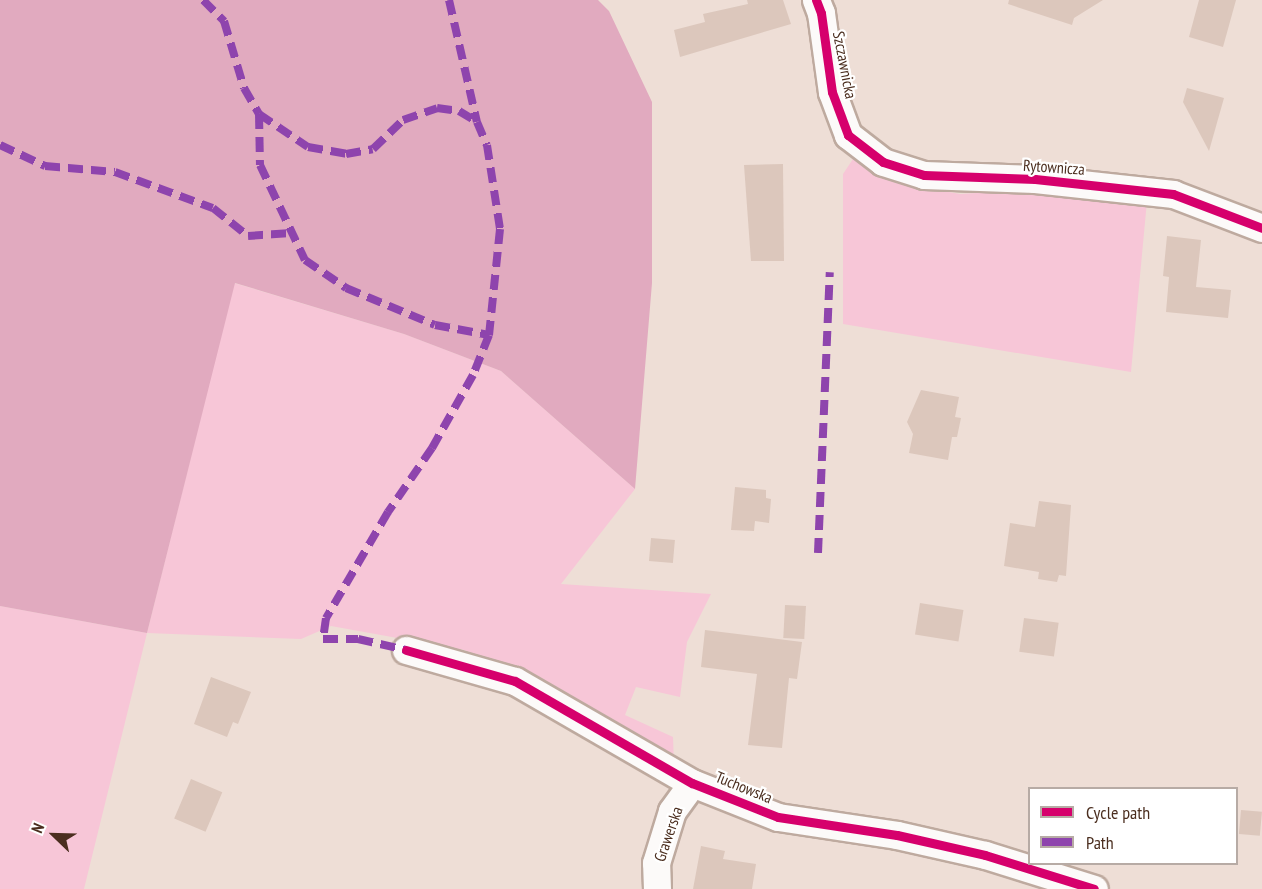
<!DOCTYPE html>
<html>
<head>
<meta charset="utf-8">
<style>
	body { margin:0 }
	#map { position:relative; width:1262px; height:889px; overflow:hidden; background:#eeded6; font-family:"PT Sans Narrow",sans-serif }
	div>[style] { position:absolute }
	[style*='--x'] { left:calc(var(--x)*1px); top:calc(var(--y)*1px); width:calc(var(--w)*1px); rotate:calc(var(--a)*1deg) }
	.green>* { inset:0; background:#f7c6d7 }
	.forest>* { inset:0; background:#e1aabf }
	.building>* { inset:0; background:#dcc7bc; transform-origin:0 0 }
	.roads { filter:drop-shadow(2px 0 #beaa9f) drop-shadow(-2px 0 #beaa9f) drop-shadow(0 2px #beaa9f) drop-shadow(0 -2px #beaa9f) }
	.minor>* { height:27px; margin:-13.5px; padding:0 13.5px; transform-origin:13.5px; border-radius:13.5px; background:#fcfaf9 }
	.quiet>* { height:8px; margin-top:-4px; transform-origin:0; background:repeating-linear-gradient(90deg,#8e44ad 0 15px,transparent 0 23px) }
	.cycleway>* { height:9px; margin:-4.5px; padding:0 4.5px; transform-origin:4.5px; border-radius:4.5px; background:#d6006c }
	span { translate:-50% -50%; white-space:nowrap; text-align:center; line-height:1.15; -webkit-text-stroke:4.5px #fff; paint-order:stroke }
	.street-label { font-size:16px; color:#4b2e1f }
	.legend { position:absolute; left:1028px; top:787px; width:210px; height:78px; box-sizing:border-box; background:#fff; border:2px solid #b7aba5; margin:0; padding:8px 10px; list-style:none; font-size:18px; color:#4b2e1f }
	.legend li { display:flex; align-items:center; gap:12px; height:30px }
	.legend b { width:30px; border:2px solid #b7aba5 }
	.north { position:absolute; left:24px; top:805px; width:60px; height:60px; -webkit-text-stroke:4px #fff; paint-order:stroke; rotate:293deg; font-size:16px; font-weight:700; line-height:24px; text-align:center; color:#4b2e1f }
	.north::after { content:''; display:block; margin:auto; width:21px; height:27px; background:#4b2e1f; clip-path:polygon(50% 0,100% 100%,50% 72%,0 100%) }
</style>
</head>
<body>
<div id="map">
	<div class="green">
		<i style="clip-path:polygon(855px 156px,893px 182px,960px 194px,1010px 191px,1147px 201px,1131px 372px,843px 324px,843px 174px)"></i>
		<i style="clip-path:polygon(234px 283px,404px 334px,501px 371px,635px 489px,561px 584px,711px 594px,687px 642px,680px 697px,636px 687px,625px 715px,673px 737px,674px 765px,541px 684px,464px 650px,331px 626px,301px 639px,147px 633px,84px 889px,0 889px,0 606px,147px 633px)"></i>
	</div>
	<div class="forest">
		<i style="clip-path:polygon(0 0,598px 0,609px 11px,652px 102px,652px 283px,635px 489px,501px 371px,404px 334px,235px 283px,147px 633px,0 606px)"></i>
	</div>
	<div class="building">
		<i style="clip-path:polygon(747px 0,783px 0,791px 24px,680px 57px,674px 30px,705px 22px,703px 14px,748px 4px)"></i>
		<i style="clip-path:polygon(1009px 0,1103px 0,1074px 18px,1072px 25px,1008px 4px)"></i>
		<i style="clip-path:polygon(1199px 0,1236px 0,1223px 47px,1189px 37px)"></i>
		<i style="clip-path:polygon(1187px 88px,1224px 98px,1209px 151px,1183px 102px)"></i>
		<i style="clip-path:polygon(783px 164px,784px 261px,751px 261px,744px 165px)"></i>
		<i style="clip-path:polygon(1167px 236px,1201px 240px,1196px 287px,1231px 290px,1228px 318px,1166px 312px,1169px 277px,1163px 276px)"></i>
		<i style="clip-path:polygon(921px 390px,959px 397px,955px 417px,961px 418px,957px 437px,952px 437px,948px 460px,909px 453px,913px 434px,907px 422px)"></i>
		<i style="clip-path:polygon(735px 487px,766px 490px,766px 498px,771px 499px,769px 523px,755px 521px,754px 531px,731px 530px)"></i>
		<i style="clip-path:polygon(1039px 501px,1071px 505px,1066px 576px,1059px 575px,1057px 582px,1038px 579px,1039px 572px,1004px 566px,1010px 523px,1035px 527px)"></i>
		<i style="left:651px;top:538px;width:24px;height:23px;rotate:5deg"></i>
		<i style="left:920px;top:603px;width:44px;height:32px;rotate:9deg"></i>
		<i style="left:785px;top:605px;width:21px;height:33px;rotate:3deg"></i>
		<i style="left:1024px;top:618px;width:35px;height:34px;rotate:8deg"></i>
		<i style="clip-path:polygon(705px 630px,802px 642px,797px 679px,789px 678px,782px 748px,748px 745px,757px 674px,701px 667px)"></i>
		<i style="clip-path:polygon(211px 677px,251px 692px,238px 724px,233px 722px,227px 737px,194px 724px)"></i>
		<i style="left:191px;top:779px;width:34px;height:43px;rotate:23deg"></i>
		<i style="left:1241px;top:810px;width:21px;height:24px;rotate:5deg"></i>
		<i style="clip-path:polygon(701px 846px,725px 851px,723px 859px,756px 864px,752px 889px,693px 889px)"></i>
	</div>
	<div class="roads">
		<div class="minor">
			<i style="--x:816;--y:0;--w:14;--a:69"></i>
			<i style="--x:821;--y:13;--w:80;--a:82.1"></i>
			<i style="--x:832;--y:92;--w:46;--a:69.6"></i>
			<i style="--x:848;--y:135;--w:44;--a:37.6"></i>
			<i style="--x:883;--y:162;--w:43;--a:17.6"></i>
			<i style="--x:924;--y:175;--w:111;--a:2.1"></i>
			<i style="--x:1035;--y:179;--w:139;--a:6.2"></i>
			<i style="--x:1173;--y:194;--w:95;--a:20.9"></i>
			<i style="--x:406;--y:650;--w:113;--a:15.9"></i>
			<i style="--x:515;--y:681;--w:204;--a:30"></i>
			<i style="--x:692;--y:783;--w:92;--a:21.6"></i>
			<i style="--x:778;--y:817;--w:120;--a:8.6"></i>
			<i style="--x:897;--y:835;--w:90;--a:12.8"></i>
			<i style="--x:985;--y:855;--w:114;--a:17.3"></i>
			<i style="--x:657;--y:889;--w:26;--a:-92"></i>
			<i style="--x:656;--y:863;--w:54;--a:-72.9"></i>
			<i style="--x:672;--y:811;--w:34;--a:-54"></i>
		</div>
	</div>
	<div class="quiet">
		<i style="--x:203;--y:0;--w:30;--a:45"></i>
		<i style="--x:224;--y:21;--w:70;--a:73.4"></i>
		<i style="--x:244;--y:88;--w:30;--a:60"></i>
		<i style="--x:259;--y:114;--w:51;--a:88.9"></i>
		<i style="--x:260;--y:165;--w:105;--a:64.7"></i>
		<i style="--x:305;--y:260;--w:50;--a:34.3"></i>
		<i style="--x:346;--y:288;--w:96;--a:22.6"></i>
		<i style="--x:435;--y:325;--w:55;--a:10.5"></i>
		<i style="--x:489;--y:335;--w:43;--a:111.8"></i>
		<i style="--x:473;--y:375;--w:84;--a:119.3"></i>
		<i style="--x:432;--y:448;--w:78;--a:124.5"></i>
		<i style="--x:388;--y:512;--w:123;--a:120.3"></i>
		<i style="--x:326;--y:618;--w:21;--a:98"></i>
		<i style="--x:323;--y:639;--w:35;--a:0"></i>
		<i style="--x:358;--y:639;--w:49;--a:12.9"></i>
		<i style="--x:449;--y:0;--w:125;--a:77.1"></i>
		<i style="--x:259;--y:114;--w:59;--a:34"></i>
		<i style="--x:308;--y:147;--w:39;--a:10"></i>
		<i style="--x:346;--y:154;--w:27;--a:-10"></i>
		<i style="--x:373;--y:149;--w:42;--a:-44"></i>
		<i style="--x:403;--y:120;--w:36;--a:-19"></i>
		<i style="--x:437;--y:108;--w:22;--a:8"></i>
		<i style="--x:459;--y:111;--w:21;--a:31"></i>
		<i style="--x:477;--y:122;--w:25;--a:67"></i>
		<i style="--x:487;--y:145;--w:85;--a:81.2"></i>
		<i style="--x:500;--y:229;--w:107;--a:95.9"></i>
		<i style="--x:0;--y:145;--w:50;--a:25"></i>
		<i style="--x:45;--y:166;--w:70;--a:4.9"></i>
		<i style="--x:115;--y:172;--w:104;--a:20.2"></i>
		<i style="--x:213;--y:208;--w:45;--a:38.7"></i>
		<i style="--x:248;--y:236;--w:43;--a:-4"></i>
		<i style="--x:818;--y:553;--w:281;--a:-87.6"></i>
	</div>
	<div class="cycleway">
		<i style="--x:816;--y:0;--w:14;--a:69"></i>
		<i style="--x:821;--y:13;--w:80;--a:82.1"></i>
		<i style="--x:832;--y:92;--w:46;--a:69.6"></i>
		<i style="--x:848;--y:135;--w:44;--a:37.6"></i>
		<i style="--x:883;--y:162;--w:43;--a:17.6"></i>
		<i style="--x:924;--y:175;--w:111;--a:2.1"></i>
		<i style="--x:1035;--y:179;--w:139;--a:6.2"></i>
		<i style="--x:1173;--y:194;--w:95;--a:20.9"></i>
		<i style="--x:406;--y:650;--w:113;--a:15.9"></i>
		<i style="--x:515;--y:681;--w:204;--a:30"></i>
		<i style="--x:692;--y:783;--w:92;--a:21.6"></i>
		<i style="--x:778;--y:817;--w:120;--a:8.6"></i>
		<i style="--x:897;--y:835;--w:90;--a:12.8"></i>
		<i style="--x:985;--y:855;--w:114;--a:17.3"></i>
	</div>
	<div class="street-label">
		<span style="left:845px;top:65px;rotate:79deg">Szczawnicka</span>
		<span style="left:1054px;top:167px;rotate:4deg">Rytownicza</span>
		<span style="left:744px;top:787px;rotate:22deg">Tuchowska</span>
		<span style="left:668px;top:834px;rotate:-71deg">Grawerska</span>
	</div>
	<ul class="legend">
	<li><b style="height:8px;background:#d6006c"></b>Cycle path</li>
	<li><b style="height:8px;background:#8e44ad"></b>Path</li>
	</ul>
	<div class="north">N</div>
</div>
</body>
</html>
